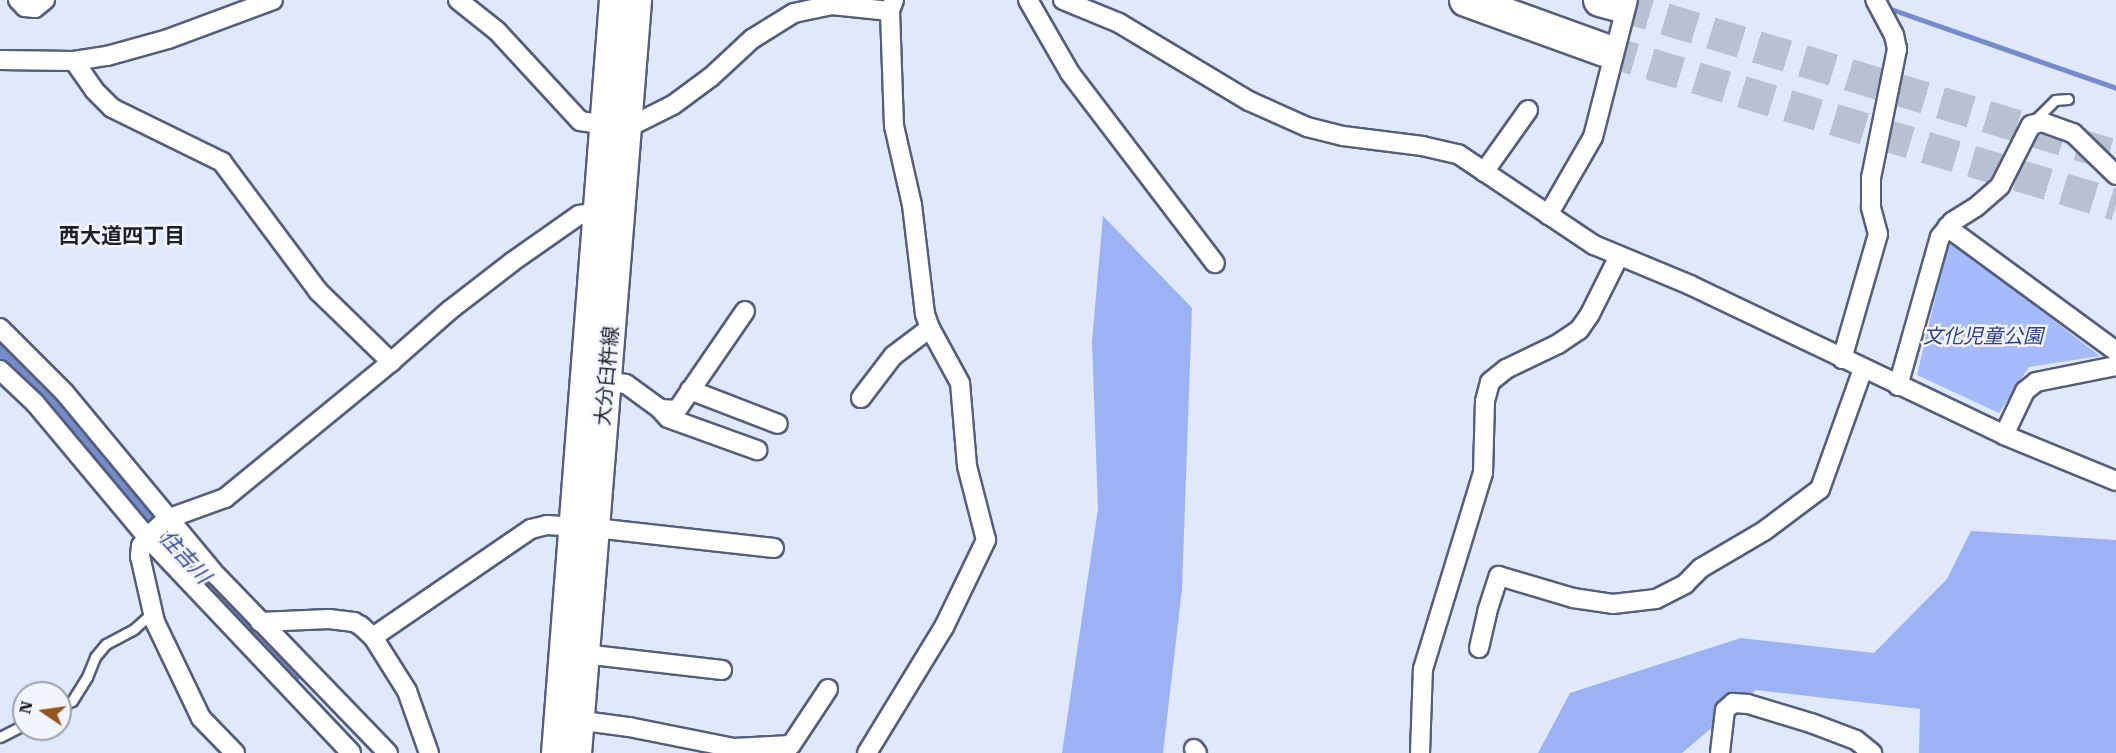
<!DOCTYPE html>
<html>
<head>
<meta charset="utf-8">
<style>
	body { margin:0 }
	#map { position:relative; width:2116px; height:753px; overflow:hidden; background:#e0e8fc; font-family:"Roboto Serif","Noto Sans JP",serif }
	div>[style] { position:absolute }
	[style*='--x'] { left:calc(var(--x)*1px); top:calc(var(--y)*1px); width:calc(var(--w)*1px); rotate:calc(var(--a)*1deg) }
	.green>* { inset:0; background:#a5bbfc }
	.forest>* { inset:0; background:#9cb2f4 }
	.stream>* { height:5px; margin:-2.5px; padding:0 2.5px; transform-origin:2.5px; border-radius:2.5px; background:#768bca }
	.river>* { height:30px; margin:-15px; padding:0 15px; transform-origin:15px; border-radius:15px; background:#768bca }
	.highway-tunnel>* { height:32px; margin-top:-16px; transform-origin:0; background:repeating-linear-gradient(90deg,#b9c0d2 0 32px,transparent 0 48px) }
	.roads { filter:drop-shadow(2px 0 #555e7b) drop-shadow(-2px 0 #555e7b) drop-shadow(0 2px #555e7b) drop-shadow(0 -2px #555e7b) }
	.lane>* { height:9px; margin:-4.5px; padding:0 4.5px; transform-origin:4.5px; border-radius:4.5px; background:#fff }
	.street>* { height:18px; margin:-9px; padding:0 9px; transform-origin:9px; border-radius:9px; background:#fff }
	.primary>* { height:27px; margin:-13.5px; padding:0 13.5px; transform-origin:13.5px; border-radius:13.5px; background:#fff }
	.highway>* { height:32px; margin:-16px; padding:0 16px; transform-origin:16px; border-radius:16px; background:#fff }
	span { translate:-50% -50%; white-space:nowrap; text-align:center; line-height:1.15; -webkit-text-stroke:5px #f3f5fc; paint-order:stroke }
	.park-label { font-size:20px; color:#2c3e89; font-style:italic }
	.street-label { font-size:20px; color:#1c202c }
	.neighbourhood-label { font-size:21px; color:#1c202c; font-weight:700 }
	.water-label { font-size:21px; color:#324591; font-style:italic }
	.north { position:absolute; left:12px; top:681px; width:60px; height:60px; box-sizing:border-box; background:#f3f5fc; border:2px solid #9da0a9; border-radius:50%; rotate:283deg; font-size:16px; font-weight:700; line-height:24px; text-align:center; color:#1c202c }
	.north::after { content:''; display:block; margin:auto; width:21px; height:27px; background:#94561b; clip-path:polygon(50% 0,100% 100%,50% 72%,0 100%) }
</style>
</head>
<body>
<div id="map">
	<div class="green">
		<i style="clip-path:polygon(1949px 240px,2100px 356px,2029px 367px,1999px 413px,1917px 375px)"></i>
	</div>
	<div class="forest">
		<i style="clip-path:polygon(1103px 216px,1192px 308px,1182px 589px,1163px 753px,1062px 753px,1098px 509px,1092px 342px)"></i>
		<i style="clip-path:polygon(1971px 531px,2116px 540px,2116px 753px,1919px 753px,1920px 709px,1756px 690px,1682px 753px,1538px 753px,1570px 693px,1741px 638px,1874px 653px,1947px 579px)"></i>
	</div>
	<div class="stream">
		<i style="--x:1885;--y:7;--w:245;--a:19.3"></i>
	</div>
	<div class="river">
		<i style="--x:0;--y:356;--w:290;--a:47.5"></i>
		<i style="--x:196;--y:570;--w:136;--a:44.7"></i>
	</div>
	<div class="highway-tunnel">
		<i style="--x:1619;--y:5;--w:519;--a:16.9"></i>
		<i style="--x:1604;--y:50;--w:535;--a:16.84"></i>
	</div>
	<div class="roads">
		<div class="lane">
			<i style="--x:2036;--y:123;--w:5;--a:-79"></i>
			<i style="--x:2037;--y:118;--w:25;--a:-45"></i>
			<i style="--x:2055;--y:100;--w:13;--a:-4"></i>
			<i style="--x:60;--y:707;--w:13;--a:-27"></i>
			<i style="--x:72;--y:701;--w:28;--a:-58"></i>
			<i style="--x:87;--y:677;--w:22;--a:-68"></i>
			<i style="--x:95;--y:657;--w:17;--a:-50"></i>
			<i style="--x:106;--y:644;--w:32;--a:-28"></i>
			<i style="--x:134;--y:629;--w:25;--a:-42"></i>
			<i style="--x:0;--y:737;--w:27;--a:-27"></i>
		</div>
		<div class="street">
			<i style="--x:18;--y:0;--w:10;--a:45"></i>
			<i style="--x:25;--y:7;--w:10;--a:6"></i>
			<i style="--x:35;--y:8;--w:13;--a:-39"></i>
			<i style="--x:458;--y:0;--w:50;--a:38.5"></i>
			<i style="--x:497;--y:31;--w:122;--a:47.3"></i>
			<i style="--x:580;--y:121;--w:48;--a:8.5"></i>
			<i style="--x:627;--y:128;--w:51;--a:-26.6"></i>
			<i style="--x:673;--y:105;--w:47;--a:-36.4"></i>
			<i style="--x:711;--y:77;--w:56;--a:-42.8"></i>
			<i style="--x:752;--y:39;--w:49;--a:-31.8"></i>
			<i style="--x:794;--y:13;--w:39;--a:-12"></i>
			<i style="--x:832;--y:5;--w:58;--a:5.9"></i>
			<i style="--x:1028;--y:0;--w:84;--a:60.1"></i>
			<i style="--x:1070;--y:73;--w:239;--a:52.7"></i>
			<i style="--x:1063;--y:0;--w:61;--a:22.3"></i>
			<i style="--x:1119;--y:23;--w:152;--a:31"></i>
			<i style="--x:1249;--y:101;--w:64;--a:24.1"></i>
			<i style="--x:1307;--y:127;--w:37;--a:14"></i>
			<i style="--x:1343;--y:136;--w:80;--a:7.2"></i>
			<i style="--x:1422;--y:146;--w:37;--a:13"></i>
			<i style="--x:1458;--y:154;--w:164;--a:33.8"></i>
			<i style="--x:1594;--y:245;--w:104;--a:22.6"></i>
			<i style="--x:1690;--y:285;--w:348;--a:25.5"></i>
			<i style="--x:2004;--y:435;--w:121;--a:22.3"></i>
			<i style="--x:0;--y:60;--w:74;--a:0.8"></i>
			<i style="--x:74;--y:61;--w:33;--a:-9"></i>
			<i style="--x:107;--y:56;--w:63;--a:-15.6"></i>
			<i style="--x:168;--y:39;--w:112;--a:-20.4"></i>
			<i style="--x:74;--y:61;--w:35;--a:55"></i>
			<i style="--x:94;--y:90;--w:25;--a:45"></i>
			<i style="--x:112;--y:108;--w:123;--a:26.1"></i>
			<i style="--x:222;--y:162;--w:161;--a:53.3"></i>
			<i style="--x:318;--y:291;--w:102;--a:44.2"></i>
			<i style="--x:1484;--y:172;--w:76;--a:-54.6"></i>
			<i style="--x:1548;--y:215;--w:90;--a:-60"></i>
			<i style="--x:1593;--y:137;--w:141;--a:-75.7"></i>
			<i style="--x:1947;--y:227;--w:210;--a:36.3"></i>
			<i style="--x:0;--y:328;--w:91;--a:45"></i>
			<i style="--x:64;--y:392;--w:239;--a:50.3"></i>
			<i style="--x:217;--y:576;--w:246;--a:46"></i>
			<i style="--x:1842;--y:359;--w:130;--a:-73.9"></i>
			<i style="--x:1878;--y:234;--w:28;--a:-105"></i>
			<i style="--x:1871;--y:207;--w:29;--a:-90"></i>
			<i style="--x:1871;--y:178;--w:132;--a:-78.6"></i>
			<i style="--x:1897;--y:49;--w:14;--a:-102"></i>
			<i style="--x:1894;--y:35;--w:40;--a:-118"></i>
			<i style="--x:0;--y:370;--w:48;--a:43.3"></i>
			<i style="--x:35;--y:403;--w:175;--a:50.1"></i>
			<i style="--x:147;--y:537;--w:297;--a:46.6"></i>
			<i style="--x:597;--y:380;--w:29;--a:8"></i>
			<i style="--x:626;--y:384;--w:42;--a:36.3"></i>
			<i style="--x:660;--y:409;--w:17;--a:3"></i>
			<i style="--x:677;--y:410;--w:120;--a:-55.5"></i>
			<i style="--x:1898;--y:386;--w:155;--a:-74.3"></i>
			<i style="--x:1940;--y:237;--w:19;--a:-51"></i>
			<i style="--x:1952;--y:222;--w:28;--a:-32"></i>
			<i style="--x:1976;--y:207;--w:32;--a:-41"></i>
			<i style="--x:2000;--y:186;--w:68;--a:-63.1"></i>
			<i style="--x:2031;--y:125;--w:11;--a:-15"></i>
			<i style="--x:2042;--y:122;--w:33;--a:20"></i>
			<i style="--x:2073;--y:133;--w:60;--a:44.3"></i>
			<i style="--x:690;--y:390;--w:94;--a:21.1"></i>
			<i style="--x:861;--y:398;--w:53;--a:-52.7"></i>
			<i style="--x:893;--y:356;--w:46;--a:-37.1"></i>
			<i style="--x:660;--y:409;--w:12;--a:48"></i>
			<i style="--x:668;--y:418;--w:95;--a:19.8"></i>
			<i style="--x:2004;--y:435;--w:49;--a:-64.5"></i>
			<i style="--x:2025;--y:391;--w:14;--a:-39"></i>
			<i style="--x:2036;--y:382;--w:82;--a:-11.3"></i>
			<i style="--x:260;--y:622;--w:69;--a:-2.5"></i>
			<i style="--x:329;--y:619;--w:25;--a:7"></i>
			<i style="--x:354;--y:622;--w:8;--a:30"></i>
			<i style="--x:361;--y:626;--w:16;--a:43"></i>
			<i style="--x:373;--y:637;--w:64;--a:57.8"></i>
			<i style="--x:407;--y:691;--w:66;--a:70.5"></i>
			<i style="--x:373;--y:637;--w:191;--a:-34.4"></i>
			<i style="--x:531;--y:529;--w:16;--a:-14"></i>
			<i style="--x:547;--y:525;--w:48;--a:3.6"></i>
			<i style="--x:595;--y:528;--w:180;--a:6.4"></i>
			<i style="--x:1479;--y:648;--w:37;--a:-77"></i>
			<i style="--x:1487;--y:612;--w:38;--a:-72"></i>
			<i style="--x:1499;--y:576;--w:77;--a:16.6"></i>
			<i style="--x:1573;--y:598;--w:40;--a:8.5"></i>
			<i style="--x:1613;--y:604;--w:43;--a:-6.6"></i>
			<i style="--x:1656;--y:599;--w:33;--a:-27"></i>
			<i style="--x:1685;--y:584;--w:23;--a:-45"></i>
			<i style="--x:1701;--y:568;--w:73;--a:-30.4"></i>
			<i style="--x:1764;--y:531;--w:70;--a:-36.9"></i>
			<i style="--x:1820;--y:489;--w:127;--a:-70.3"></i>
			<i style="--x:575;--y:653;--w:148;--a:6.6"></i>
			<i style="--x:569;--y:719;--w:61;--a:7.6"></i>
			<i style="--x:629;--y:727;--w:107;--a:11.3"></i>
			<i style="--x:734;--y:748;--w:57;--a:-3"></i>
			<i style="--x:791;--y:745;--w:67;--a:-56.5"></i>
			<i style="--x:1194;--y:749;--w:5;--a:53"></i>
			<i style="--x:235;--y:753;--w:49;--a:-134.2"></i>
			<i style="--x:201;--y:718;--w:106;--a:-115.6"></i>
			<i style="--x:155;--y:622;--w:68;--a:-102.8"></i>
			<i style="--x:140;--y:556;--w:10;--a:-84"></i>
			<i style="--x:141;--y:546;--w:11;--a:-56"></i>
			<i style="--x:147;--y:537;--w:27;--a:-42"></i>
			<i style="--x:167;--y:519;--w:62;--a:-19.9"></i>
			<i style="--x:225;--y:498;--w:215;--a:-39.3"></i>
			<i style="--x:391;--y:362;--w:79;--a:-41.4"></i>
			<i style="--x:450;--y:310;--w:78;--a:-37.7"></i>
			<i style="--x:512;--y:262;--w:82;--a:-35"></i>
			<i style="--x:579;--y:215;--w:27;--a:-8"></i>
			<i style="--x:867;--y:753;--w:148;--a:-58.6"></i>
			<i style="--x:944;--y:627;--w:97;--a:-64.2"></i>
			<i style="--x:986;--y:540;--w:76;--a:-104.4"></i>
			<i style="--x:967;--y:466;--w:83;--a:-94.8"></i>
			<i style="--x:960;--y:383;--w:63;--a:-118.6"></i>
			<i style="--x:930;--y:328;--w:15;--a:-110"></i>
			<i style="--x:925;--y:314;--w:110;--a:-96.8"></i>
			<i style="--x:912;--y:205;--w:81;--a:-102.8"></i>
			<i style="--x:894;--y:126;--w:115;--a:-92"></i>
			<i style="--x:890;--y:11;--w:12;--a:-70"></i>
			<i style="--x:1420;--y:753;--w:84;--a:-88"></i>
			<i style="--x:1423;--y:669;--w:205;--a:-73"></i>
			<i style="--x:1483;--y:473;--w:72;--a:-88.4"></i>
			<i style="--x:1485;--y:401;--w:20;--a:-75"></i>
			<i style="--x:1490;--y:382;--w:21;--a:-39"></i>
			<i style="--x:1506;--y:369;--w:58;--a:-25.7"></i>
			<i style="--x:1558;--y:344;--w:25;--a:-34"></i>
			<i style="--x:1579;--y:330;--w:19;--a:-55"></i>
			<i style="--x:1590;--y:314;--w:65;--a:-63.4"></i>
			<i style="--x:1720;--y:753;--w:43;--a:-83.4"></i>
			<i style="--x:1725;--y:710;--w:11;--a:-41"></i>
			<i style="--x:1733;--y:703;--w:15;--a:4"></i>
			<i style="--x:1748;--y:704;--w:66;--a:16.8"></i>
			<i style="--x:1811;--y:723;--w:48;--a:20.7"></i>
			<i style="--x:1856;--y:740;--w:21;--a:39"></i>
		</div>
		<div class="primary">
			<i style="--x:555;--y:753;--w:755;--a:-85.6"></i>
			<i style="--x:577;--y:753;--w:755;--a:-85.44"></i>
		</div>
		<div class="highway">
			<i style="--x:1466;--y:0;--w:147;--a:19.9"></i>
			<i style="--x:1600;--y:0;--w:20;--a:15"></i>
		</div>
	</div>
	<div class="park-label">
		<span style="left:1983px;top:336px">文化児童公園</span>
	</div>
	<div class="street-label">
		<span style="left:607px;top:376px;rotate:-85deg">大分臼杵線</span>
	</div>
	<div class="neighbourhood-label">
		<span style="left:122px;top:236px">西大道四丁目</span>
	</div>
	<div class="water-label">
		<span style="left:185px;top:557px;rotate:47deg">住吉川</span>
	</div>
	<div class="north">N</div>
</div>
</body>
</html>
